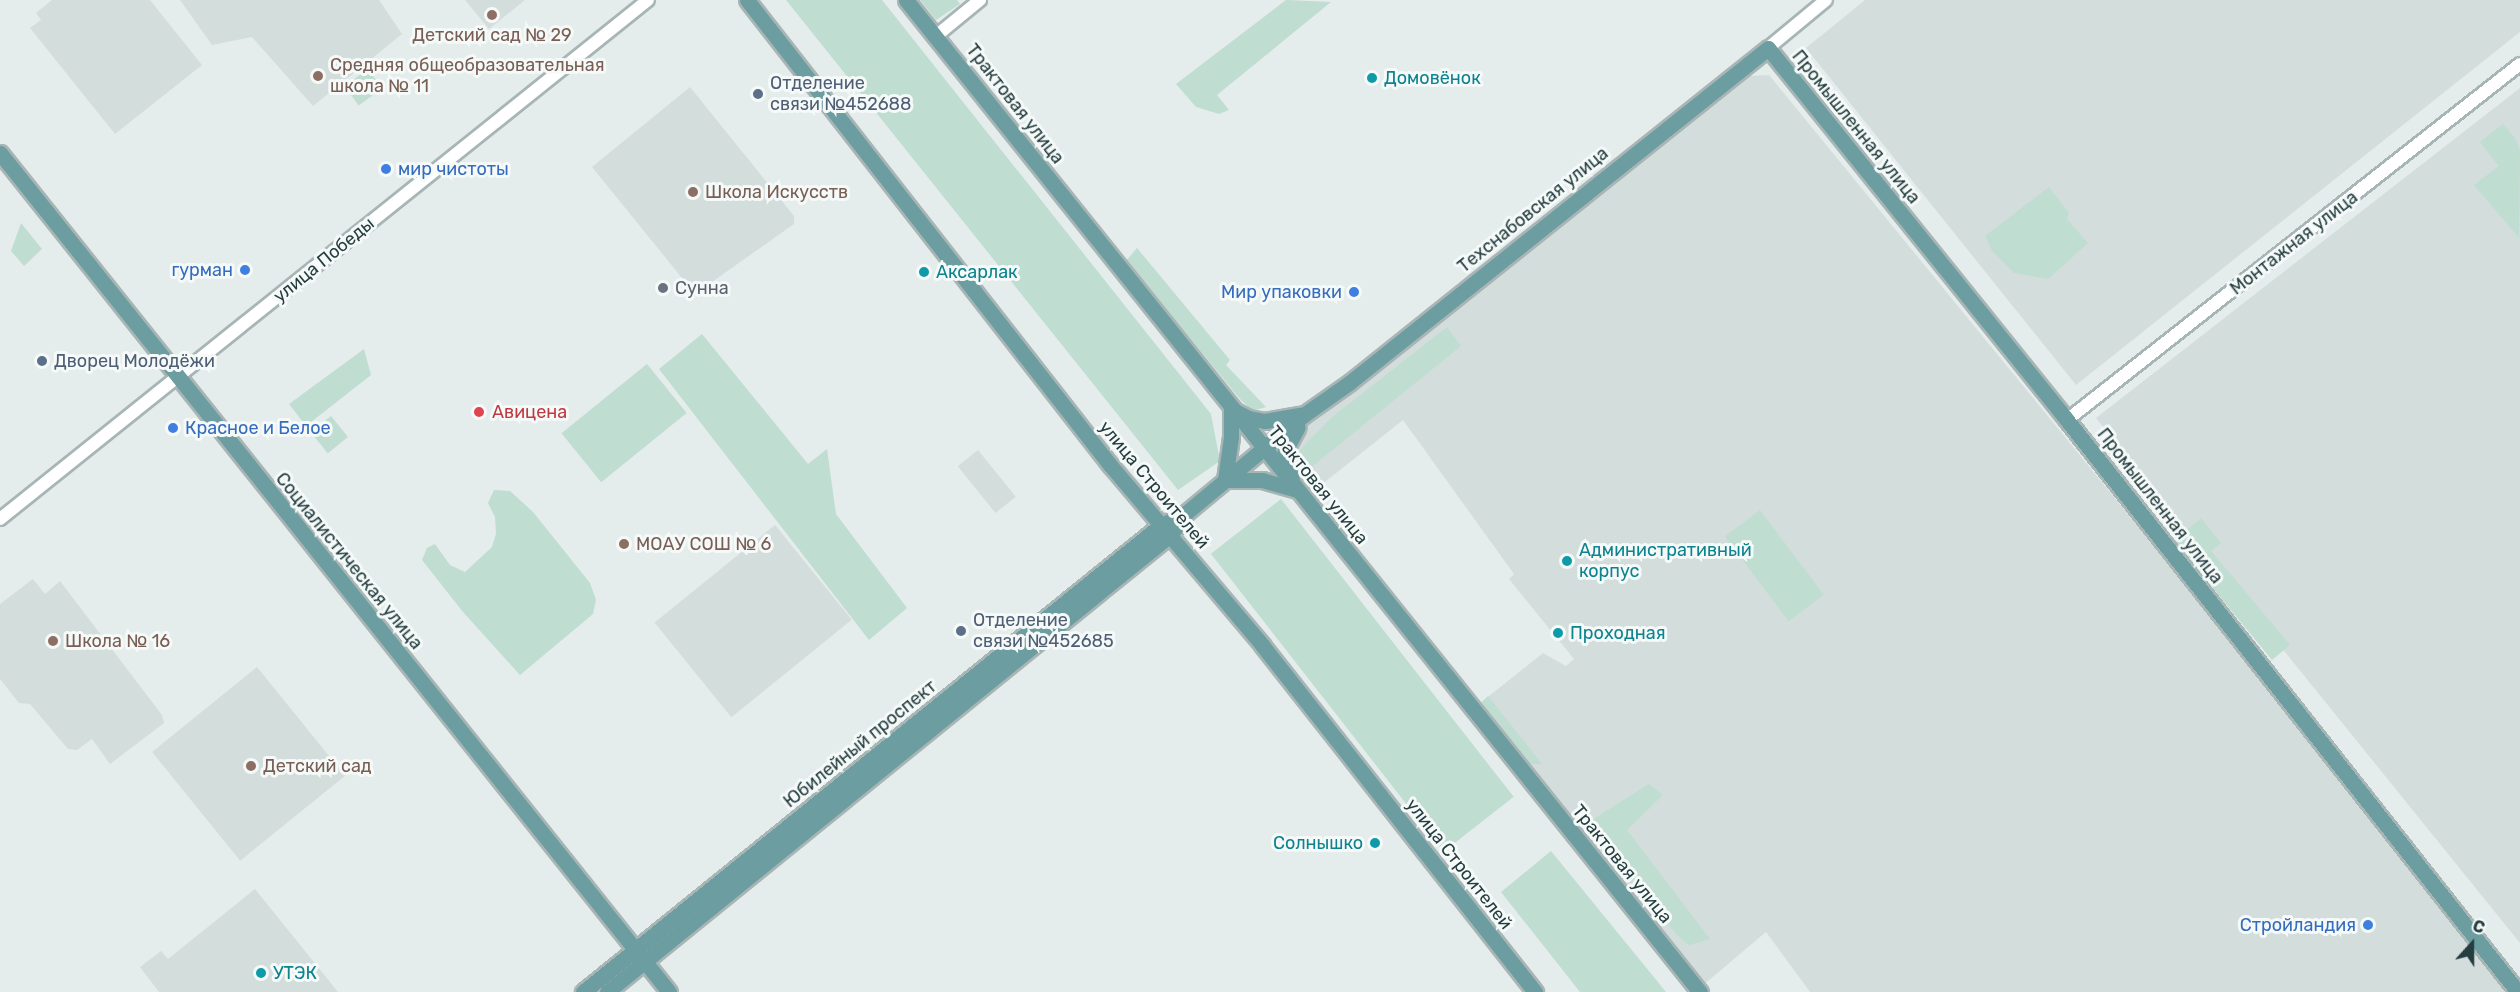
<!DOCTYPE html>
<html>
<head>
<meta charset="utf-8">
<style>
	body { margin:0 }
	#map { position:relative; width:2520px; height:992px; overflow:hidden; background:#e5edec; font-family:Rubik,sans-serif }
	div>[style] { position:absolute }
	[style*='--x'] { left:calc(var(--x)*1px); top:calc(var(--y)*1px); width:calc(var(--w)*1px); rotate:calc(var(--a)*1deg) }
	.built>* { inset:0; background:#d3dddc; transform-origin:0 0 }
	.green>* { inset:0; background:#bfddd1; transform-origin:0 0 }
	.roads { filter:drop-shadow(2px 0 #a8b5b5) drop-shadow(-2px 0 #a8b5b5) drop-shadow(0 2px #a8b5b5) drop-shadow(0 -2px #a8b5b5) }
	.minor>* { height:12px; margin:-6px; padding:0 6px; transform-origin:6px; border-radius:6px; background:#fff }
	.major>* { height:15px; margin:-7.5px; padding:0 7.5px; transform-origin:7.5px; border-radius:7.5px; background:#6c9da1 }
	.dots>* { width:16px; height:16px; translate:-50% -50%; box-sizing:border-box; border:3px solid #f5faf9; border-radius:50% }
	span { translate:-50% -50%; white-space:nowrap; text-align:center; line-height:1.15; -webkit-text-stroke:6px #f5faf9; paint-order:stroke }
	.education-label { font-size:18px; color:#785e54 }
	.left { translate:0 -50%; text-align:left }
	.culture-label { font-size:18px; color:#0d838f }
	.right { translate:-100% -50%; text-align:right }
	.service-label { font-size:18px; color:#4e5e75 }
	.street-label { font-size:18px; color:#253d3f }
	.shop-label { font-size:18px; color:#366cbe }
	.worship-label { font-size:18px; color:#5b616d }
	.health-label { font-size:18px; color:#be3a42 }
	.north { position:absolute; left:2442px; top:914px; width:60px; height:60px; -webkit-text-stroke:4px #f5faf9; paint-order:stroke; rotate:21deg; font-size:16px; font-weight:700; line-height:24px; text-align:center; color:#253d3f }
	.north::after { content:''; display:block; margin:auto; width:21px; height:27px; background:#253d3f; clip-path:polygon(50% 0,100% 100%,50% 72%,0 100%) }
</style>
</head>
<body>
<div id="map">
	<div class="built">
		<i style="clip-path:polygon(52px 0,150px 0,202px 65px,115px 134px,30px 28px,41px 20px,36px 13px)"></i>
		<i style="clip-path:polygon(180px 0,379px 0,402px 34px,313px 106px,252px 37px,212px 45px)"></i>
		<i style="clip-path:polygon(465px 0,525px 0,489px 29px)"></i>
		<i style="clip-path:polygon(1865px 0,2520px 0,2520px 32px,2076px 385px,1806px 48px)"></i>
		<i style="clip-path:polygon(1769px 75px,2266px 683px,2511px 992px,1810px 992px,1766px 932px,1702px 986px,1479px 704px,1543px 653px,1566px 666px,1574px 659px,1509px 579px,1514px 574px,1403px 420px,1311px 493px,1294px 473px,1289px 458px,1304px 427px,1725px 88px,1750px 76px)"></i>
		<i style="clip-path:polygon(690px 87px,794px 216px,794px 224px,695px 294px,592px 167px)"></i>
		<i style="clip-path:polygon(2520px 88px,2520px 943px,2096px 418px)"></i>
		<i style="left:978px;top:450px;width:60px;height:26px;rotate:51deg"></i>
		<i style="left:775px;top:525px;width:122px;height:155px;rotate:51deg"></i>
		<i style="clip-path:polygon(33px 579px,45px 594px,60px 581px,162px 715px,164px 723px,110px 764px,92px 739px,77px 750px,68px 749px,30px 704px,19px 703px,0 679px,0 604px)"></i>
		<i style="left:257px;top:667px;width:140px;height:135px;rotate:51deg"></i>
		<i style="clip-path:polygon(255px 889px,338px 992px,159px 992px,140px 967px,161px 951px,168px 959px)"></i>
	</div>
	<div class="green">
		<i style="clip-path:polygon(786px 0,882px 0,1211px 414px,1220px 461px,1178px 490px)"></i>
		<i style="clip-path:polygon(920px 0,957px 0,960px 4px,936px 20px)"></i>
		<i style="clip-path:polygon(1286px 0,1331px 2px,1217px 95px,1229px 110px,1219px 114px,1196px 107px,1176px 84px)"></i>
		<i style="left:368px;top:69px;width:24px;height:29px;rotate:54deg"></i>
		<i style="clip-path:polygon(2503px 124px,2515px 138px,2520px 150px,2519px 238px,2474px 185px,2499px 166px,2480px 142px)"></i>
		<i style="clip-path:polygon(2049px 187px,2069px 213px,2067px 219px,2088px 243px,2048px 279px,2014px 273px,1992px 251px,1985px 236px)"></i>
		<i style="clip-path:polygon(21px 223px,42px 249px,24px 266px,11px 251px)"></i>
		<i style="clip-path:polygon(1137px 248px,1230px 360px,1226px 365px,1266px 407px,1252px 411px,1240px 399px,1126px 261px)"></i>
		<i style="clip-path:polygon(1447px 327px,1461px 346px,1304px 473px,1296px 462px,1301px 449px,1331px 418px)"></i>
		<i style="clip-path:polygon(702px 334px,808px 464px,827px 449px,836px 514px,907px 608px,869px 640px,659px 369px)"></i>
		<i style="clip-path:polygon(364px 349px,371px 375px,306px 426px,289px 404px)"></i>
		<i style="left:647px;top:364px;width:63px;height:110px;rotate:51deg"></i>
		<i style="left:331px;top:416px;width:27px;height:26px;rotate:51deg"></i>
		<i style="clip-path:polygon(494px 490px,510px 491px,533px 512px,590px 583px,596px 600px,593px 614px,520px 675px,463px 612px,422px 560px,427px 548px,435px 544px,450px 565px,465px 572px,492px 547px,496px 534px,495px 517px,488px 503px)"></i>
		<i style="left:1281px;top:499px;width:378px;height:89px;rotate:52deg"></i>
		<i style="left:1760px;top:510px;width:106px;height:44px;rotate:53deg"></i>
		<i style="clip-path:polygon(2201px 518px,2221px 543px,2211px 551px,2290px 645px,2272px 660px,2174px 541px)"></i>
		<i style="clip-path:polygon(1488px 696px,1542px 764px,1531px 764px,1481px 703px)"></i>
		<i style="clip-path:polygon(1649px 784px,1663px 795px,1627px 830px,1710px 939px,1689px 945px,1675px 933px,1587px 823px)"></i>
		<i style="clip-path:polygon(1551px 851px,1644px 965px,1666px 992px,1580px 992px,1501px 892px)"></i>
	</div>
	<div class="roads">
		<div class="minor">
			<i style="--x:936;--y:36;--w:57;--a:-39.3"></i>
			<i style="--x:1768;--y:48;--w:75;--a:-39.6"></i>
			<i style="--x:2067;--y:420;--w:576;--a:-38.16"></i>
			<i style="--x:0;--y:519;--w:830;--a:-38.69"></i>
		</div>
		<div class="major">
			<i style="--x:747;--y:0;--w:591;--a:52.01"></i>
			<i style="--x:1111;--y:466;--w:234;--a:49.8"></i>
			<i style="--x:1262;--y:645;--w:442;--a:51.8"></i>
			<i style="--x:906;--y:0;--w:1271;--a:51.33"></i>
			<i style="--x:0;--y:153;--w:1073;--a:51.43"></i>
			<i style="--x:1225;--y:480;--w:43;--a:-82.1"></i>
			<i style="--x:1231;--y:437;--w:28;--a:-90"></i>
			<i style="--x:1231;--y:409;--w:20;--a:27"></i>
			<i style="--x:1249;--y:418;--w:16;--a:11"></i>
			<i style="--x:1265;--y:421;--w:36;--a:-10"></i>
			<i style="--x:1225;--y:480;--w:37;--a:0"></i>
			<i style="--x:1262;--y:480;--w:35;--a:16"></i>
			<i style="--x:1292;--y:480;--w:30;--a:-104"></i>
			<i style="--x:1285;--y:451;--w:27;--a:-62"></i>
			<i style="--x:583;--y:992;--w:742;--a:-38.93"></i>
			<i style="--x:1160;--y:526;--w:30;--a:-27"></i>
			<i style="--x:1187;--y:512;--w:153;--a:-39.7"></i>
			<i style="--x:1305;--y:414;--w:54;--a:-35.2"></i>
			<i style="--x:1349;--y:383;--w:536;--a:-38.64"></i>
			<i style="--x:1768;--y:48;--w:477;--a:51.2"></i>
			<i style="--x:2067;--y:420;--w:728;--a:51.75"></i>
			<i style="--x:607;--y:992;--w:725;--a:-39.07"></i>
			<i style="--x:1170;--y:535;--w:10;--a:-53"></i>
		</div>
	</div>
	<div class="dots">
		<i style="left:492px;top:15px;background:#8d6e63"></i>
		<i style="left:318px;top:76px;background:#8d6e63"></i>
		<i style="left:1372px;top:78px;background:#0f9aa8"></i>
		<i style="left:758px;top:94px;background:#5c6f8a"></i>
		<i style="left:386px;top:169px;background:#3f7fe0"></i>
		<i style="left:693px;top:192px;background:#8d6e63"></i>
		<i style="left:245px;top:270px;background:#3f7fe0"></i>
		<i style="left:924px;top:272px;background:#0f9aa8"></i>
		<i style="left:663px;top:288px;background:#6b7280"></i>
		<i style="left:1354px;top:292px;background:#3f7fe0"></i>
		<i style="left:42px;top:361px;background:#5c6f8a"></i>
		<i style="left:479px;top:412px;background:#e0444e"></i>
		<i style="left:173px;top:428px;background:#3f7fe0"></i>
		<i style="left:624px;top:544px;background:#8d6e63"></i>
		<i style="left:1567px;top:561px;background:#0f9aa8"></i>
		<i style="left:961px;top:631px;background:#5c6f8a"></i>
		<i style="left:1558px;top:633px;background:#0f9aa8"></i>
		<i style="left:53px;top:641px;background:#8d6e63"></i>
		<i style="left:251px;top:766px;background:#8d6e63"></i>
		<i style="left:1375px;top:843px;background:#0f9aa8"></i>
		<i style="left:2368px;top:925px;background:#3f7fe0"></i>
		<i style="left:261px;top:973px;background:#0f9aa8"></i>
	</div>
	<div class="education-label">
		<span style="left:492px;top:35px">Детский сад № 29</span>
		<span class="left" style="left:330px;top:76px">Средняя общеобразовательная<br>школа № 11</span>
		<span class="left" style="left:705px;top:192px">Школа Искусств</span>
		<span class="left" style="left:636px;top:544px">МОАУ СОШ № 6</span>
		<span class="left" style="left:65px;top:641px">Школа № 16</span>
		<span class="left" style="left:263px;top:766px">Детский сад</span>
	</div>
	<div class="culture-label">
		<span class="left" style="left:1384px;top:78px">Домовёнок</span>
		<span class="left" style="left:936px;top:272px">Аксарлак</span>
		<span class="left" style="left:1579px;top:561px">Административный<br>корпус</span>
		<span class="left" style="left:1570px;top:633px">Проходная</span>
		<span class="right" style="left:1363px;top:843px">Солнышко</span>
		<span class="left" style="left:273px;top:973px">УТЭК</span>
	</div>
	<div class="service-label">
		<span class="left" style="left:770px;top:94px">Отделение<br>связи №452688</span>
		<span class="left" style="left:54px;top:361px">Дворец Молодёжи</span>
		<span class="left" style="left:973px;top:631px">Отделение<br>связи №452685</span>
	</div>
	<div class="street-label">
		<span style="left:1015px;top:104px;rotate:52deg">Трактовая улица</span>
		<span style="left:1856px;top:127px;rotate:51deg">Промышленная улица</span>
		<span style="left:1533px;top:210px;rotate:-39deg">Техснабовская улица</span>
		<span style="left:2294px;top:243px;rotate:-38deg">Монтажная улица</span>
		<span style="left:324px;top:260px;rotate:-39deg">улица Победы</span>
		<span style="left:1154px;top:485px;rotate:50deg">улица Строителей</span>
		<span style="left:1318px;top:485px;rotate:51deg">Трактовая улица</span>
		<span style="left:2160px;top:506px;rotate:52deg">Промышленная улица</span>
		<span style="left:349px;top:561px;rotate:51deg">Социалистическая улица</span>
		<span style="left:860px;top:744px;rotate:-39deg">Юбилейный проспект</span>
		<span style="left:1459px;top:864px;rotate:52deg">улица Строителей</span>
		<span style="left:1622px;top:864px;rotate:51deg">Трактовая улица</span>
	</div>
	<div class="shop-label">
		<span class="left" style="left:398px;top:169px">мир чистоты</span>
		<span class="right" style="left:233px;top:270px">гурман</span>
		<span class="right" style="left:1342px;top:292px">Мир упаковки</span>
		<span class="left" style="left:185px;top:428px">Красное и Белое</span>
		<span class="right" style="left:2356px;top:925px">Стройландия</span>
	</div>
	<div class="worship-label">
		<span class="left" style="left:675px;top:288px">Сунна</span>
	</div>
	<div class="health-label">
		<span class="left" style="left:492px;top:412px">Авицена</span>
	</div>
	<div class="north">С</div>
</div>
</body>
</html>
